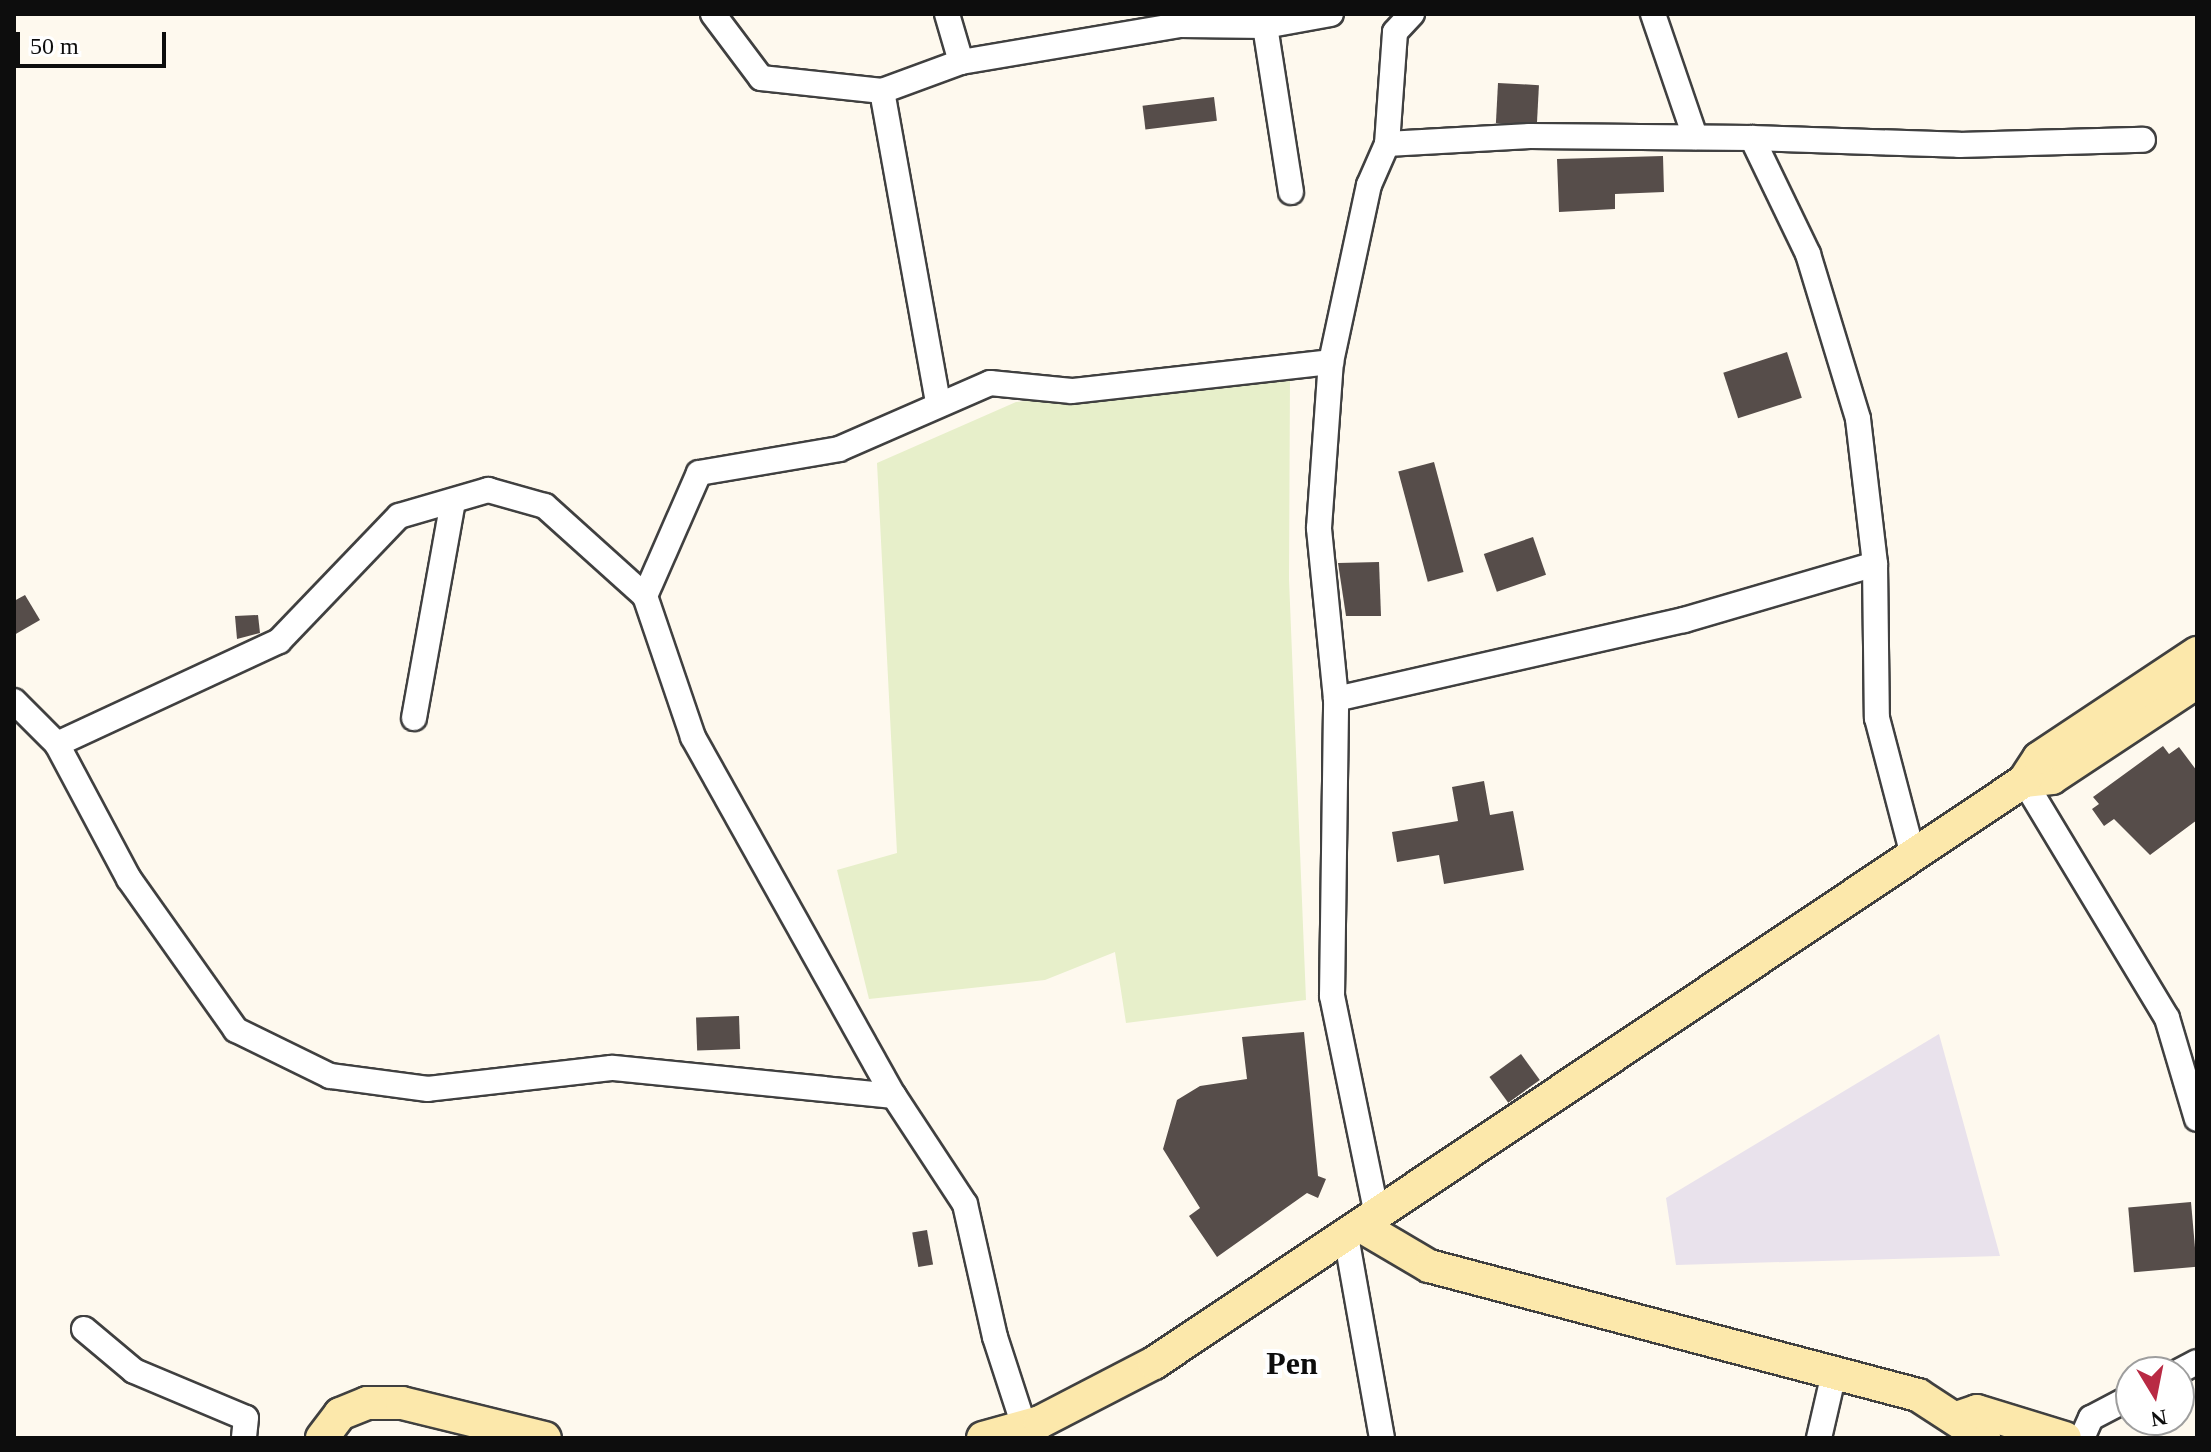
<!DOCTYPE html>
<html>
<head>
<meta charset="utf-8">
<style>
	body { margin:0 }
	#map { position:relative; width:2211px; height:1452px; overflow:hidden; background:#fef9ee; font-family:Georgia,serif }
	div>[style] { position:absolute }
	[style*='--x'] { left:calc(var(--x)*1px); top:calc(var(--y)*1px); width:calc(var(--w)*1px); rotate:calc(var(--a)*1deg) }
	.industrial>* { inset:0; background:#e9e2ec }
	.pitch>* { inset:0; background:#e7efca }
	.building>* { inset:0; background:#564d4a; transform-origin:0 0 }
	.roads { filter:drop-shadow(2px 0 #404040) drop-shadow(-2px 0 #404040) drop-shadow(0 2px #404040) drop-shadow(0 -2px #404040) }
	.street>* { height:24px; margin:-12px; padding:0 12px; transform-origin:12px; border-radius:12px; background:#fff }
	.secondary>* { height:32px; margin:-16px; padding:0 16px; transform-origin:16px; border-radius:16px; background:#fce8ab }
	span { translate:-50% -50%; white-space:nowrap; text-align:center; line-height:1.15; -webkit-text-stroke:8px #fff; paint-order:stroke }
	.district-label { font-size:32px; color:#0d0d0d; font-weight:700 }
	.frame { position:absolute; inset:0; border:16px solid #0d0d0d; pointer-events:none }
	.north { position:absolute; left:2115px; top:1356px; width:80px; height:80px; box-sizing:border-box; background:#fff; border:2px solid #9e9e9e; border-radius:50%; rotate:170deg; font-size:22px; font-weight:700; line-height:32px; text-align:center; color:#0d0d0d }
	.north::after { content:''; display:block; margin:auto; width:28px; height:36px; background:#b92a44; clip-path:polygon(50% 0,100% 100%,50% 72%,0 100%) }
	.scale { position:absolute; left:16px; top:32px; width:150px; height:36px; box-sizing:border-box; border:4px solid #0d0d0d; border-top:0; padding-left:10px; font-size:24px; line-height:28px; white-space:nowrap; color:#0d0d0d; -webkit-text-stroke:6px #fff; paint-order:stroke }
</style>
</head>
<body>
<div id="map">
	<div class="industrial">
		<i style="clip-path:polygon(1939px 1034px,2000px 1256px,1676px 1265px,1666px 1198px)"></i>
	</div>
	<div class="pitch">
		<i style="clip-path:polygon(1290px 378px,1289px 579px,1306px 1000px,1126px 1023px,1115px 952px,1045px 980px,869px 999px,837px 870px,897px 853px,877px 463px,1016px 402px)"></i>
	</div>
	<div class="building">
		<i style="left:1498px;top:83px;width:41px;height:40px;rotate:3deg"></i>
		<i style="left:1214px;top:97px;width:24px;height:72px;rotate:83deg"></i>
		<i style="clip-path:polygon(1663px 156px,1664px 192px,1615px 194px,1615px 209px,1559px 212px,1557px 159px)"></i>
		<i style="left:1787px;top:352px;width:48px;height:67px;rotate:72deg"></i>
		<i style="left:1434px;top:462px;width:114px;height:37px;rotate:75deg"></i>
		<i style="left:1533px;top:537px;width:40px;height:52px;rotate:71deg"></i>
		<i style="clip-path:polygon(1379px 562px,1381px 616px,1346px 616px,1338px 563px)"></i>
		<i style="clip-path:polygon(25px 595px,40px 620px,14px 635px,14px 601px)"></i>
		<i style="clip-path:polygon(258px 615px,260px 633px,237px 639px,235px 616px)"></i>
		<i style="clip-path:polygon(2163px 746px,2169px 754px,2179px 747px,2197px 771px,2197px 820px,2150px 855px,2114px 819px,2104px 826px,2092px 809px,2099px 804px,2093px 797px)"></i>
		<i style="clip-path:polygon(1484px 781px,1490px 815px,1513px 811px,1524px 870px,1444px 884px,1439px 855px,1397px 862px,1392px 832px,1458px 821px,1452px 787px)"></i>
		<i style="left:739px;top:1016px;width:33px;height:43px;rotate:88deg"></i>
		<i style="clip-path:polygon(1304px 1032px,1318px 1176px,1326px 1179px,1318px 1198px,1307px 1193px,1217px 1257px,1189px 1216px,1200px 1208px,1163px 1149px,1177px 1100px,1200px 1086px,1247px 1079px,1242px 1037px)"></i>
		<i style="left:1521px;top:1054px;width:32px;height:39px;rotate:54deg"></i>
		<i style="left:2191px;top:1202px;width:65px;height:63px;rotate:85deg"></i>
		<i style="left:927px;top:1230px;width:35px;height:15px;rotate:80deg"></i>
	</div>
	<div class="roads">
		<div class="street">
			<i style="--x:713;--y:14;--w:80;--a:53.1"></i>
			<i style="--x:761;--y:78;--w:122;--a:6.1"></i>
			<i style="--x:882;--y:91;--w:84;--a:-20.2"></i>
			<i style="--x:961;--y:62;--w:221;--a:-9.6"></i>
			<i style="--x:1179;--y:25;--w:86;--a:0.7"></i>
			<i style="--x:1265;--y:26;--w:67;--a:-10.3"></i>
			<i style="--x:947;--y:14;--w:50;--a:73.7"></i>
			<i style="--x:1653;--y:14;--w:130;--a:71.1"></i>
			<i style="--x:1265;--y:26;--w:168;--a:81.1"></i>
			<i style="--x:882;--y:91;--w:315;--a:79.8"></i>
			<i style="--x:1752;--y:138;--w:207;--a:1.9"></i>
			<i style="--x:1959;--y:145;--w:184;--a:-1.6"></i>
			<i style="--x:1387;--y:144;--w:143;--a:-3.2"></i>
			<i style="--x:1530;--y:136;--w:222;--a:0.5"></i>
			<i style="--x:1752;--y:138;--w:129;--a:64.2"></i>
			<i style="--x:1808;--y:254;--w:172;--a:73.1"></i>
			<i style="--x:1858;--y:419;--w:146;--a:83.3"></i>
			<i style="--x:1875;--y:564;--w:154;--a:89.3"></i>
			<i style="--x:1877;--y:718;--w:142;--a:75.3"></i>
			<i style="--x:645;--y:596;--w:134;--a:-66.3"></i>
			<i style="--x:699;--y:473;--w:142;--a:-9.7"></i>
			<i style="--x:839;--y:449;--w:165;--a:-23.6"></i>
			<i style="--x:990;--y:383;--w:82;--a:5.6"></i>
			<i style="--x:1072;--y:391;--w:261;--a:-6.4"></i>
			<i style="--x:1336;--y:699;--w:357;--a:-12.8"></i>
			<i style="--x:1684;--y:620;--w:199;--a:-16.3"></i>
			<i style="--x:14;--y:701;--w:61;--a:45"></i>
			<i style="--x:414;--y:718;--w:220;--a:-79.8"></i>
			<i style="--x:2024;--y:781;--w:277;--a:58.9"></i>
			<i style="--x:2167;--y:1018;--w:105;--a:73.5"></i>
			<i style="--x:894;--y:1096;--w:284;--a:-174.3"></i>
			<i style="--x:611;--y:1068;--w:184;--a:173.5"></i>
			<i style="--x:428;--y:1089;--w:99;--a:-172.4"></i>
			<i style="--x:330;--y:1076;--w:105;--a:-153.9"></i>
			<i style="--x:236;--y:1030;--w:185;--a:-125.3"></i>
			<i style="--x:129;--y:879;--w:153;--a:-118.1"></i>
			<i style="--x:57;--y:744;--w:245;--a:-24.9"></i>
			<i style="--x:279;--y:641;--w:173;--a:-46.2"></i>
			<i style="--x:399;--y:516;--w:93;--a:-16.3"></i>
			<i style="--x:488;--y:490;--w:59;--a:15.7"></i>
			<i style="--x:545;--y:506;--w:135;--a:42"></i>
			<i style="--x:645;--y:596;--w:149;--a:71.2"></i>
			<i style="--x:693;--y:737;--w:411;--a:60.8"></i>
			<i style="--x:894;--y:1096;--w:129;--a:56.7"></i>
			<i style="--x:965;--y:1204;--w:136;--a:77.3"></i>
			<i style="--x:995;--y:1337;--w:94;--a:72"></i>
			<i style="--x:1377;--y:1215;--w:224;--a:-101.6"></i>
			<i style="--x:1332;--y:996;--w:297;--a:-89.2"></i>
			<i style="--x:1336;--y:699;--w:172;--a:-95.7"></i>
			<i style="--x:1319;--y:528;--w:166;--a:-85.9"></i>
			<i style="--x:1331;--y:362;--w:181;--a:-77.9"></i>
			<i style="--x:1369;--y:185;--w:45;--a:-66.3"></i>
			<i style="--x:1387;--y:144;--w:112;--a:-85.9"></i>
			<i style="--x:1395;--y:32;--w:25;--a:-47"></i>
			<i style="--x:1346;--y:1236;--w:205;--a:79.9"></i>
			<i style="--x:84;--y:1329;--w:65;--a:40"></i>
			<i style="--x:134;--y:1371;--w:121;--a:22.8"></i>
			<i style="--x:246;--y:1418;--w:20;--a:96"></i>
			<i style="--x:2178;--y:1372;--w:21;--a:-28"></i>
			<i style="--x:1819;--y:1438;--w:67;--a:-77"></i>
			<i style="--x:2082;--y:1438;--w:22;--a:-66"></i>
			<i style="--x:2091;--y:1418;--w:45;--a:-27.7"></i>
		</div>
		<div class="secondary">
			<i style="--x:2024;--y:781;--w:28;--a:-6"></i>
			<i style="--x:2052;--y:778;--w:174;--a:-33.5"></i>
			<i style="--x:1361;--y:1226;--w:79;--a:30.5"></i>
			<i style="--x:1429;--y:1266;--w:506;--a:14.78"></i>
			<i style="--x:1918;--y:1395;--w:79;--a:33.1"></i>
			<i style="--x:1957;--y:1418;--w:21;--a:-19"></i>
			<i style="--x:1977;--y:1411;--w:92;--a:17.1"></i>
			<i style="--x:322;--y:1438;--w:30;--a:-53"></i>
			<i style="--x:340;--y:1414;--w:29;--a:-22"></i>
			<i style="--x:367;--y:1403;--w:35;--a:0"></i>
			<i style="--x:402;--y:1403;--w:147;--a:13.8"></i>
			<i style="--x:983;--y:1438;--w:59;--a:-15.7"></i>
			<i style="--x:1040;--y:1422;--w:128;--a:-27.4"></i>
			<i style="--x:1154;--y:1363;--w:1047;--a:-33.78"></i>
			<i style="--x:2024;--y:781;--w:27;--a:-57"></i>
			<i style="--x:2039;--y:758;--w:190;--a:-33.6"></i>
		</div>
	</div>
	<div class="district-label">
		<span style="left:1292px;top:1363px">Pen</span>
	</div>
	<div class="frame"></div>
	<div class="north">N</div>
	<div class="scale">50 m</div>
</div>
</body>
</html>
